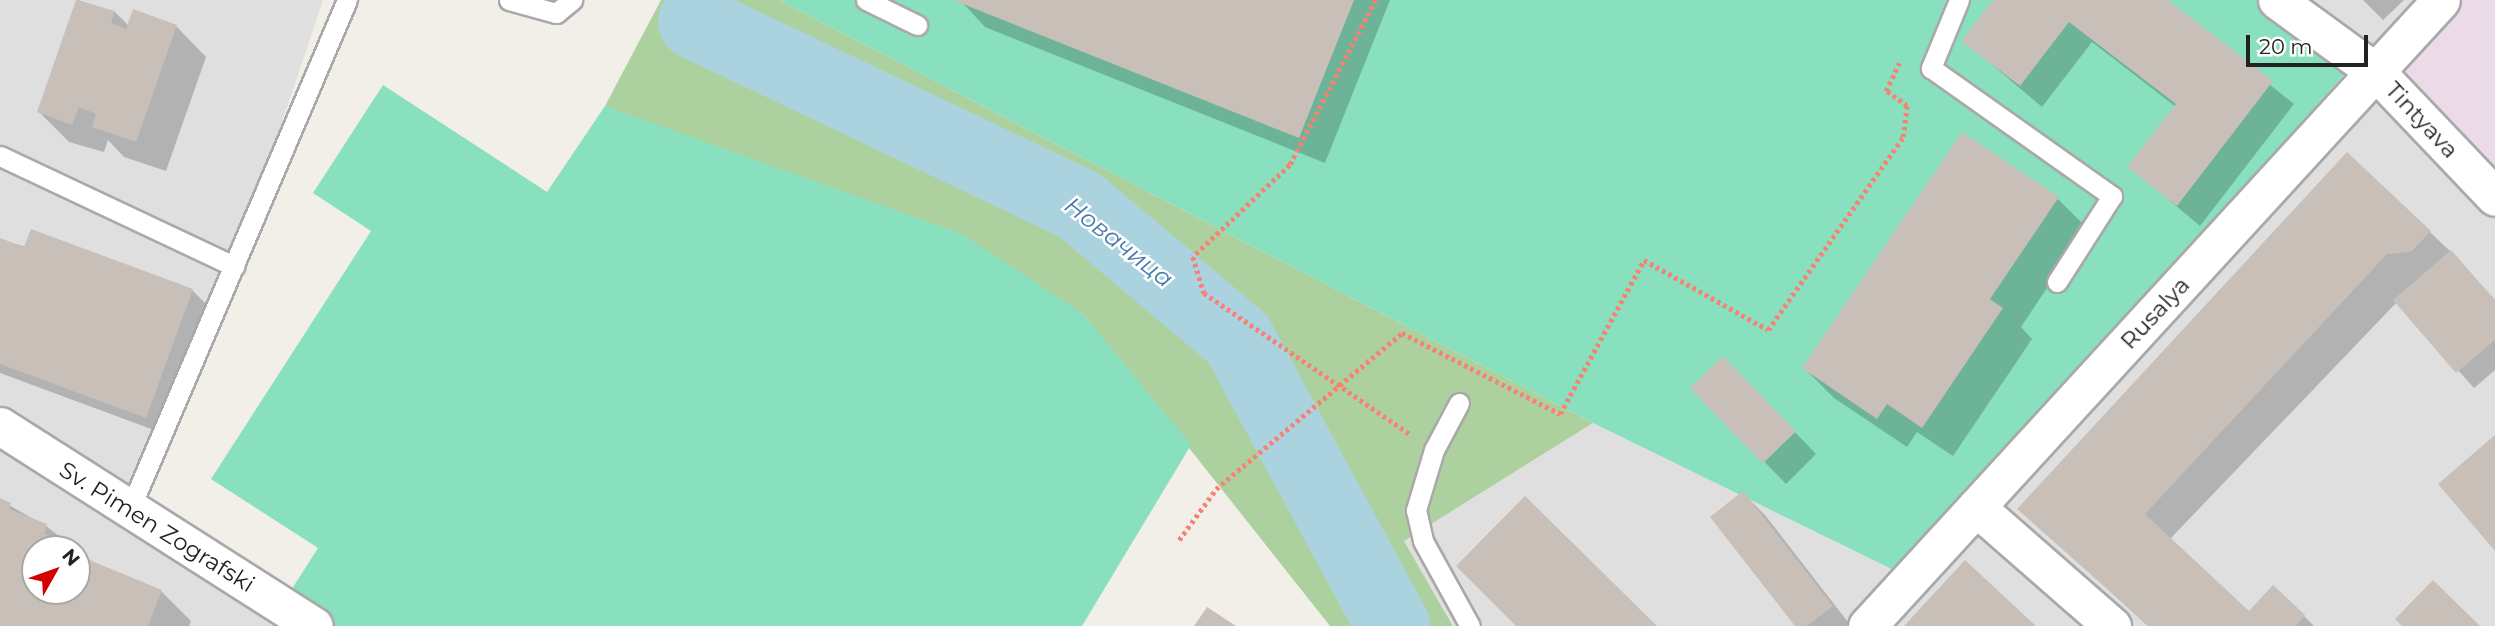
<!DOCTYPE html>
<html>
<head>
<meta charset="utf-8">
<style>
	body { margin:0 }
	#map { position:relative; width:2495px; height:626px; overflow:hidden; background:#f2efe9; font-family:Montserrat,sans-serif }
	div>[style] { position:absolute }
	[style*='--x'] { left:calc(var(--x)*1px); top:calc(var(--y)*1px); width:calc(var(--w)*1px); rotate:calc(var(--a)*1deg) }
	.residential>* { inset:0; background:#e0dfdf }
	.industrial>* { inset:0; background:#ebdbe8 }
	.forest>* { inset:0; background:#add19e }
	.pitch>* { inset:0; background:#88e0be }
	.shadow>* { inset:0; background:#0003 }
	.river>* { height:74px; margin:-37px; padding:0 37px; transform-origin:37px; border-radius:37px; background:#aad3df }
	.building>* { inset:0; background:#c7bfb8; transform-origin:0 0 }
	.path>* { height:4.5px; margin-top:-2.25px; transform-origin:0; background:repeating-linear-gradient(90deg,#fa8072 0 3.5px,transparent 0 7px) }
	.roads { filter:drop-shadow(2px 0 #a9a9a9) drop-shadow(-2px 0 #a9a9a9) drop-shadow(0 2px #a9a9a9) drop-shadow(0 -2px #a9a9a9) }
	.service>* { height:19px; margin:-9.5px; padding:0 9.5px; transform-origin:9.5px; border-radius:9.5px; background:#fff }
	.minor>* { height:37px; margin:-18.5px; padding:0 18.5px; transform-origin:18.5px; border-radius:18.5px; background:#fff }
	span { translate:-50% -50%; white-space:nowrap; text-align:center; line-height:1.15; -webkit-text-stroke:5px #fff; paint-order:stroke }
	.street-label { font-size:23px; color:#222 }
	.water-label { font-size:24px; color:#4a7aab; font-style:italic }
	.north { position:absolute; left:21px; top:535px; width:70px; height:70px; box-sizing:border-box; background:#fff; border:2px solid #a7a7a7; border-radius:50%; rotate:50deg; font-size:19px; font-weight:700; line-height:28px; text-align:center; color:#222 }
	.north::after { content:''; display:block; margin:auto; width:24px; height:32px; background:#d40000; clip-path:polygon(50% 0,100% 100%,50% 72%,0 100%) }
	.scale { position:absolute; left:2246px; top:35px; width:122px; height:32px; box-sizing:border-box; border:4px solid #222; border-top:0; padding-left:9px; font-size:21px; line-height:24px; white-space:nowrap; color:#222; -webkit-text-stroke:5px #fff; paint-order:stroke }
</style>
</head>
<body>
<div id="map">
	<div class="residential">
		<i style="clip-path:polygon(evenodd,0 0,323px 0,234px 266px,130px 511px,314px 626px,0 626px,0 0,35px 549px,77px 549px,77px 591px,35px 591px,35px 549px)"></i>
		<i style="clip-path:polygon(2277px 0,2441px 0,2495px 197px,2495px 626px,1454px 626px,1404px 541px,1593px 423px,1904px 575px,2348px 71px)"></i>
	</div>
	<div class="industrial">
		<i style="clip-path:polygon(2441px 0,2495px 0,2495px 197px,2377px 73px)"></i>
	</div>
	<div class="forest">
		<i style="clip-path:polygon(661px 0,779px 0,1593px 423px,1404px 541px,1453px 626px,1330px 626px,1083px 314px,605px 106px)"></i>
	</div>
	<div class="pitch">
		<i style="clip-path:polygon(779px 0,2258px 0,2348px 70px,1904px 575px,1593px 423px)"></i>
		<i style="clip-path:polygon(383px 85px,547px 192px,605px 106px,962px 234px,1083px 314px,1191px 445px,1082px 626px,314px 626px,281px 606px,318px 548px,211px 479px,371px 231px,313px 193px)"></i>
	</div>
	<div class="shadow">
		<i style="clip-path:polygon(78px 0,115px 12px,129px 26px,176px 26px,206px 57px,166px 171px,124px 157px,108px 140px,104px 152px,69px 142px,39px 112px)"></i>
		<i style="clip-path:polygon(960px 0,1390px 0,1325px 163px,985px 27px)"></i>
		<i style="clip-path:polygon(1995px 0,2165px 0,2294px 104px,2200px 226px,2130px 167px,2176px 107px,2092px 42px,2042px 107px,1964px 41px)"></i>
		<i style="clip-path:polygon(2363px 0,2404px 0,2383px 20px)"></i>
		<i style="clip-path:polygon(2347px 154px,2451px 252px,2495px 300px,2495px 370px,2474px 388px,2397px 302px,2170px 539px,2249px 614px,2304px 616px,2314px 626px,2148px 626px,2020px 509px)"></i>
		<i style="clip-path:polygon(2058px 199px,2087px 228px,2021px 327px,2032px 339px,1953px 456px,1917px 432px,1907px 447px,1834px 398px,1804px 368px)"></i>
		<i style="clip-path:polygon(0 240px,192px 290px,208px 306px,162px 433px,0 373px)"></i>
		<i style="clip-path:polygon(1745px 380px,1816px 454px,1786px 484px,1692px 388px)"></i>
		<i style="clip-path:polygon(1743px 493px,1765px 515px,1851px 626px,1797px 626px)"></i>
		<i style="clip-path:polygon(evenodd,0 500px,46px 526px,98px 566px,161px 591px,191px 621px,189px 626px,0 626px,0 500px,35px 549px,77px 549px,77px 591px,35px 591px,35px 549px)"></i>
	</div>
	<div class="river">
		<i style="--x:695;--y:22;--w:425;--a:25.5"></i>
		<i style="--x:1079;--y:205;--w:208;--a:40.1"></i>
		<i style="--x:1238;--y:339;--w:326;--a:61.6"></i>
	</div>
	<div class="building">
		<i style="clip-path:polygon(76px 0,115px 11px,111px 23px,126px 29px,133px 9px,177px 25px,136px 142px,92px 127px,96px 114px,79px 107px,72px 125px,37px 112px)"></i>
		<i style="clip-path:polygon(953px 0,1354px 0,1299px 138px)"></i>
		<i style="clip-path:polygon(1993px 0,2168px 0,2273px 81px,2177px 206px,2127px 167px,2176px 104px,2069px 22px,2020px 86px,1961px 41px)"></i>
		<i style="clip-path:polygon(1962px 132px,2059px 197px,1990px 299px,2003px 308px,1922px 428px,1887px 404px,1877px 419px,1802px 368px)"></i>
		<i style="clip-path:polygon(2347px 152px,2431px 231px,2411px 252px,2387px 254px,2145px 514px,2249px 611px,2273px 585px,2305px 615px,2296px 626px,2149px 626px,2017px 509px)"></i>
		<i style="clip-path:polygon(31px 229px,193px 289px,146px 418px,0 364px,0 238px,24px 247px)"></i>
		<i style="clip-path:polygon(2451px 250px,2495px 300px,2495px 340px,2456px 373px,2393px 300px)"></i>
		<i style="left:1723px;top:356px;width:105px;height:46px;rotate:46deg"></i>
		<i style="clip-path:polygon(2495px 435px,2495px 551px,2438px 484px)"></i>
		<i style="clip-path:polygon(1743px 491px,1833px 606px,1807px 626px,1795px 626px,1710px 517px)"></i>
		<i style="clip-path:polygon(1525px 496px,1657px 626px,1516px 626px,1456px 566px)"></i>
		<i style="clip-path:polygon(evenodd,0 498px,11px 503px,9px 509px,47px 524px,44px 534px,85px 550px,82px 557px,162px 590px,148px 626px,0 626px,0 498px,35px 549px,77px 549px,77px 591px,35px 591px,35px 549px)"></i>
		<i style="clip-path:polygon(1965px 560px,2036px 626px,1904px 626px)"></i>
		<i style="clip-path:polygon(2433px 580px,2480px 626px,2402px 626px,2395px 619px)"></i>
		<i style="clip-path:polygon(1207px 607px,1236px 626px,1194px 626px)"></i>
	</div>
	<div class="path">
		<i style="--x:1376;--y:0;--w:186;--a:117.5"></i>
		<i style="--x:1290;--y:165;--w:134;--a:136.5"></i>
		<i style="--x:1193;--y:257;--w:38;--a:73"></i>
		<i style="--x:1204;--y:293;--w:250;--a:34.4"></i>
		<i style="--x:1179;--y:540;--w:63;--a:-54"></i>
		<i style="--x:1216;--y:489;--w:243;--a:-40"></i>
		<i style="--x:1402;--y:333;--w:178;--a:27.1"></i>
		<i style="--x:1560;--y:414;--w:175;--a:-61.4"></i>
		<i style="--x:1644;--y:260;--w:142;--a:29.4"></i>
		<i style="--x:1768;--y:330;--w:236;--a:-55"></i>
		<i style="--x:1903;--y:137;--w:31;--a:-83"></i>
		<i style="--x:1907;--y:106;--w:26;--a:-144"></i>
		<i style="--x:1886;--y:91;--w:31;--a:-65"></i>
	</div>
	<div class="roads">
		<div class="service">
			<i style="--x:509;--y:0;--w:49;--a:15.5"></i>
			<i style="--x:556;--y:13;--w:21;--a:-39"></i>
			<i style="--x:866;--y:0;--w:57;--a:26.1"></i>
			<i style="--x:1959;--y:0;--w:74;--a:112.4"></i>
			<i style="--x:1931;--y:68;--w:222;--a:35.3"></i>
			<i style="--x:2112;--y:196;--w:102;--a:122.6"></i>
			<i style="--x:0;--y:156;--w:259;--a:25.2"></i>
			<i style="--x:1459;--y:403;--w:53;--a:118"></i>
			<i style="--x:1434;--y:450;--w:63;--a:106.7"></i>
			<i style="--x:1416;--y:510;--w:32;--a:77"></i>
			<i style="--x:1423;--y:541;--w:97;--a:61.1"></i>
			<i style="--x:129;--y:511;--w:556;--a:-66.9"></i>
		</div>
		<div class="minor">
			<i style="--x:2277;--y:0;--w:124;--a:36.1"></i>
			<i style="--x:2377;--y:73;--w:171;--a:46.4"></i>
			<i style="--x:0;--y:426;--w:372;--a:32.5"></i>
			<i style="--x:1976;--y:507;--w:181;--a:41.2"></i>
			<i style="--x:1867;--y:626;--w:849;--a:-47.48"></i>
		</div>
	</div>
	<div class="street-label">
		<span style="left:2422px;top:120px;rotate:47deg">Tintyava</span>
		<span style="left:2155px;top:313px;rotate:-47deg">Rusalya</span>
		<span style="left:157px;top:527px;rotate:32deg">Sv. Pimen Zografski</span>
	</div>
	<div class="water-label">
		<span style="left:1119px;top:242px;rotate:38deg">Новачица</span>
	</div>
	<div class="north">N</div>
	<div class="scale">20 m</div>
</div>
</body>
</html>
